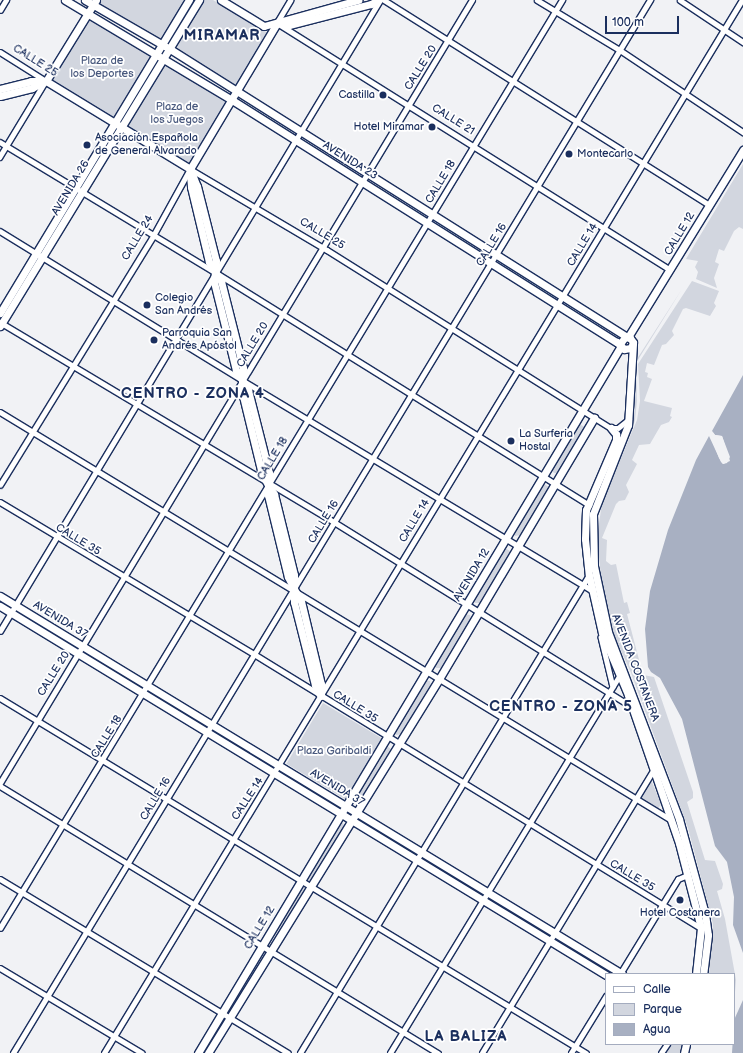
<!DOCTYPE html>
<html>
<head>
<meta charset="utf-8">
<style>
	body { margin:0 }
	#map { position:relative; width:743px; height:1053px; overflow:hidden; background:#f1f2f5; font-family:"Balsamiq Sans",sans-serif }
	div>[style] { position:absolute }
	[style*='--x'] { left:calc(var(--x)*1px); top:calc(var(--y)*1px); width:calc(var(--w)*1px); rotate:calc(var(--a)*1deg) }
	.green>* { inset:0; background:#d2d6df; transform-origin:0 0 }
	.water>* { inset:0; background:#a8b0c2 }
	.pier>* { inset:0; background:#f1f2f5 }
	.roads { filter:drop-shadow(1px 0 #1b2f5e) drop-shadow(-1px 0 #1b2f5e) drop-shadow(0 1px #1b2f5e) drop-shadow(0 -1px #1b2f5e) }
	.street>* { height:4.5px; margin:-2.25px; padding:0 2.25px; transform-origin:2.25px; border-radius:2.25px; background:#fff }
	.secondary>* { height:7px; margin:-3.5px; padding:0 3.5px; transform-origin:3.5px; border-radius:3.5px; background:#fff }
	.dots>* { width:11px; height:11px; translate:-50% -50%; box-sizing:border-box; border:2px solid #fff; border-radius:50% }
	span { translate:-50% -50%; white-space:nowrap; text-align:center; line-height:1.15; -webkit-text-stroke:3.5px #fff; paint-order:stroke }
	.street-label { font-size:11px; color:#1b2f5e }
	.park-label { font-size:11px; color:#49597e }
	.poi-label { font-size:11px; color:#1b2f5e }
	.right { translate:-100% -50%; text-align:right }
	.left { translate:0 -50%; text-align:left }
	.district-label { font-size:15px; color:#1b2f5e; font-weight:700; letter-spacing:1px }
	.legend { position:absolute; left:605px; top:973px; width:130px; height:72px; box-sizing:border-box; background:#fff; border:1px solid #a4acbf; margin:0; padding:5px 7px; list-style:none; font-size:12px; color:#1b2f5e }
	.legend li { display:flex; align-items:center; gap:8px; height:20px }
	.legend b { width:20px; border:1px solid #a4acbf }
	.scale { position:absolute; left:605px; top:16px; width:74px; height:18px; box-sizing:border-box; border:2px solid #1b2f5e; border-top:0; padding-left:5px; font-size:12px; line-height:14px; white-space:nowrap; color:#1b2f5e; -webkit-text-stroke:3px #fff; paint-order:stroke }
</style>
</head>
<body>
<div id="map">
	<div class="green">
		<i style="clip-path:polygon(101px 0,186px 0,161px 41px,99px 4px)"></i>
		<i style="clip-path:polygon(204px 0,213px 0,268px 33px,236px 87px,175px 48px)"></i>
		<i style="left:90px;top:18px;width:73px;height:73px;rotate:32deg"></i>
		<i style="left:165px;top:64px;width:73px;height:73px;rotate:32deg"></i>
		<i style="clip-path:polygon(743px 157px,683px 257px,672px 273px)"></i>
		<i style="clip-path:polygon(743px 164px,743px 229px,739px 227px,734px 231px,724px 251px,719px 249px,715px 262px,719px 264px,714px 278px,717px 288px,696px 279px,698px 272px,695px 267px,698px 261px,686px 259px)"></i>
		<i style="clip-path:polygon(692px 281px,719px 291px,714px 303px,716px 306px,710px 316px,686px 308px,683px 309px,672px 331px,674px 335px,666px 344px,662px 345px,654px 365px,647px 363px,645px 372px,648px 373px,647px 377px,652px 379px,644px 401px,672px 408px,670px 416px,672px 417px,669px 422px,661px 425px,650px 444px,639px 445px,632px 460px,637px 464px,626px 485px,629px 492px,625px 500px,619px 501px,616px 504px,602px 538px,607px 540px,606px 561px,611px 565px,616px 564px,624px 603px,627px 602px,630px 613px,627px 614px,643px 675px,654px 677px,693px 792px,693px 798px,687px 802px,705px 860px,715px 861px,723px 884px,722px 889px,717px 891px,725px 919px,736px 980px,734px 1004px,734px 974px,709px 974px,713px 924px,688px 828px,631px 673px,614px 635px,601px 577px,597px 537px,602px 503px,637px 420px,640px 401px,638px 364px)"></i>
		<i style="clip-path:polygon(682px 289px,636px 363px,637px 401px,635px 420px,632px 431px,600px 502px,595px 537px,599px 578px,613px 636px,637px 697px,686px 829px,711px 925px,711px 938px,707px 974px,710px 925px,685px 829px,612px 637px,597px 574px,594px 537px,599px 502px,634px 420px,635px 362px)"></i>
		<i style="clip-path:polygon(578px 423px,586px 428px,558px 473px,554px 473px,551px 469px)"></i>
		<i style="clip-path:polygon(542px 483px,549px 487px,521px 535px,515px 536px,513px 533px)"></i>
		<i style="clip-path:polygon(504px 547px,511px 552px,481px 603px,475px 603px,473px 600px)"></i>
		<i style="clip-path:polygon(464px 614px,470px 615px,471px 619px,442px 668px,436px 668px,434px 665px)"></i>
		<i style="clip-path:polygon(425px 680px,430px 681px,431px 686px,402px 734px,396px 735px,394px 731px)"></i>
		<i style="left:323px;top:703px;width:69px;height:71px;rotate:31deg"></i>
		<i style="clip-path:polygon(386px 745px,392px 750px,360px 801px,358px 800px,355px 797px)"></i>
		<i style="clip-path:polygon(652px 782px,661px 804px,658px 809px,641px 798px,649px 783px)"></i>
		<i style="clip-path:polygon(340px 823px,343px 823px,344px 826px,310px 881px,307px 881px,306px 879px)"></i>
		<i style="clip-path:polygon(302px 885px,306px 889px,268px 946px,266px 945px)"></i>
		<i style="clip-path:polygon(263px 951px,266px 953px,229px 1011px,228px 1010px)"></i>
		<i style="clip-path:polygon(670px 1044px,683px 1044px,682px 1053px,664px 1053px)"></i>
	</div>
	<div class="water">
		<i style="clip-path:polygon(743px 375px,743px 953px,733px 925px,734px 897px,727px 862px,715px 846px,682px 719px,660px 678px,651px 672px,648px 667px,645px 629px,650px 591px,668px 530px,696px 460px,709px 436px,721px 462px,723px 464px,730px 461px,722px 436px,715px 435px,712px 431px)"></i>
		<i style="clip-path:polygon(743px 1000px,743px 1053px,732px 1053px,734px 1020px)"></i>
	</div>
	<div class="pier">
		<i style="clip-path:polygon(712px 431px,715px 435px,722px 436px,730px 457px,727px 463px,723px 464px,719px 458px,710px 434px,717px 443px,722px 460px,726px 461px,728px 457px,721px 437px,714px 436px)"></i>
	</div>
	<div class="roads">
		<div class="street">
			<i style="--x:291;--y:0;--w:27;--a:121"></i>
			<i style="--x:277;--y:23;--w:464;--a:32.1"></i>
			<i style="--x:384;--y:0;--w:385;--a:32.2"></i>
			<i style="--x:537;--y:0;--w:97;--a:31.1"></i>
			<i style="--x:620;--y:50;--w:148;--a:33.7"></i>
			<i style="--x:680;--y:0;--w:76;--a:33.7"></i>
			<i style="--x:0;--y:10;--w:12;--a:-59"></i>
			<i style="--x:0;--y:52;--w:54;--a:32.2"></i>
			<i style="--x:46;--y:81;--w:89;--a:121.2"></i>
			<i style="--x:0;--y:142;--w:251;--a:31.2"></i>
			<i style="--x:215;--y:272;--w:441;--a:31.9"></i>
			<i style="--x:0;--y:231;--w:284;--a:31.6"></i>
			<i style="--x:242;--y:380;--w:408;--a:31"></i>
			<i style="--x:0;--y:322;--w:389;--a:30.9"></i>
			<i style="--x:334;--y:522;--w:349;--a:31.8"></i>
			<i style="--x:0;--y:412;--w:784;--a:31.28"></i>
			<i style="--x:0;--y:485;--w:292;--a:-58.4"></i>
			<i style="--x:153;--y:236;--w:77;--a:-61.1"></i>
			<i style="--x:190;--y:169;--w:159;--a:30.6"></i>
			<i style="--x:327;--y:250;--w:335;--a:32.1"></i>
			<i style="--x:611;--y:428;--w:7;--a:0"></i>
			<i style="--x:618;--y:428;--w:14;--a:-39"></i>
			<i style="--x:0;--y:502;--w:296;--a:30.9"></i>
			<i style="--x:254;--y:654;--w:524;--a:31.51"></i>
			<i style="--x:0;--y:631;--w:737;--a:-58.94"></i>
			<i style="--x:601;--y:637;--w:51;--a:76.5"></i>
			<i style="--x:0;--y:698;--w:685;--a:31.21"></i>
			<i style="--x:0;--y:783;--w:914;--a:-58.92"></i>
			<i style="--x:0;--y:786;--w:513;--a:31.37"></i>
			<i style="--x:0;--y:879;--w:336;--a:31.1"></i>
			<i style="--x:0;--y:928;--w:1085;--a:-58.8"></i>
			<i style="--x:0;--y:968;--w:165;--a:30.9"></i>
			<i style="--x:620;--y:974;--w:111;--a:-58.6"></i>
			<i style="--x:678;--y:879;--w:11;--a:-22"></i>
			<i style="--x:13;--y:1053;--w:1231;--a:-58.83"></i>
			<i style="--x:104;--y:1053;--w:1231;--a:-58.79"></i>
			<i style="--x:300;--y:1053;--w:559;--a:-58.84"></i>
			<i style="--x:390;--y:1053;--w:442;--a:-58.7"></i>
			<i style="--x:482;--y:1053;--w:332;--a:-58.8"></i>
			<i style="--x:571;--y:1053;--w:67;--a:-58.4"></i>
			<i style="--x:661;--y:1053;--w:11;--a:-56"></i>
		</div>
		<div class="secondary">
			<i style="--x:65;--y:0;--w:195;--a:30.9"></i>
			<i style="--x:232;--y:100;--w:455;--a:32.2"></i>
			<i style="--x:617;--y:342;--w:10;--a:45"></i>
			<i style="--x:624;--y:349;--w:7;--a:-8"></i>
			<i style="--x:631;--y:348;--w:6;--a:-72"></i>
			<i style="--x:633;--y:342;--w:5;--a:-127"></i>
			<i style="--x:630;--y:338;--w:5;--a:-169"></i>
			<i style="--x:625;--y:337;--w:9;--a:126"></i>
			<i style="--x:85;--y:0;--w:98;--a:30"></i>
			<i style="--x:170;--y:49;--w:540;--a:32.22"></i>
			<i style="--x:221;--y:0;--w:50;--a:31.2"></i>
			<i style="--x:264;--y:26;--w:98;--a:-15.5"></i>
			<i style="--x:277;--y:23;--w:12;--a:9"></i>
			<i style="--x:289;--y:25;--w:85;--a:-14.4"></i>
			<i style="--x:371;--y:4;--w:8;--a:-30"></i>
			<i style="--x:46;--y:81;--w:169;--a:31.4"></i>
			<i style="--x:46;--y:81;--w:95;--a:-58.3"></i>
			<i style="--x:0;--y:89;--w:32;--a:-14"></i>
			<i style="--x:31;--y:81;--w:13;--a:0"></i>
			<i style="--x:0;--y:96;--w:33;--a:-14"></i>
			<i style="--x:32;--y:88;--w:16;--a:-27"></i>
			<i style="--x:190;--y:169;--w:18;--a:68"></i>
			<i style="--x:197;--y:186;--w:77;--a:75.8"></i>
			<i style="--x:216;--y:261;--w:11;--a:95"></i>
			<i style="--x:215;--y:272;--w:11;--a:56"></i>
			<i style="--x:221;--y:281;--w:90;--a:75.8"></i>
			<i style="--x:243;--y:368;--w:12;--a:95"></i>
			<i style="--x:242;--y:380;--w:12;--a:59"></i>
			<i style="--x:248;--y:390;--w:86;--a:75.8"></i>
			<i style="--x:269;--y:473;--w:12;--a:95"></i>
			<i style="--x:268;--y:485;--w:11;--a:56"></i>
			<i style="--x:274;--y:494;--w:83;--a:76.1"></i>
			<i style="--x:294;--y:575;--w:14;--a:90"></i>
			<i style="--x:294;--y:589;--w:14;--a:60"></i>
			<i style="--x:301;--y:601;--w:85;--a:76.5"></i>
			<i style="--x:321;--y:684;--w:12;--a:90"></i>
			<i style="--x:190;--y:169;--w:170;--a:-59.2"></i>
			<i style="--x:190;--y:175;--w:12;--a:85"></i>
			<i style="--x:191;--y:187;--w:77;--a:76.5"></i>
			<i style="--x:209;--y:262;--w:12;--a:59"></i>
			<i style="--x:215;--y:272;--w:10;--a:96"></i>
			<i style="--x:214;--y:282;--w:91;--a:76"></i>
			<i style="--x:236;--y:370;--w:12;--a:59"></i>
			<i style="--x:242;--y:380;--w:12;--a:90"></i>
			<i style="--x:242;--y:392;--w:84;--a:76.3"></i>
			<i style="--x:262;--y:474;--w:13;--a:61"></i>
			<i style="--x:268;--y:485;--w:10;--a:90"></i>
			<i style="--x:268;--y:495;--w:84;--a:76.3"></i>
			<i style="--x:288;--y:577;--w:13;--a:63"></i>
			<i style="--x:294;--y:589;--w:13;--a:90"></i>
			<i style="--x:294;--y:602;--w:86;--a:75.8"></i>
			<i style="--x:315;--y:685;--w:11;--a:63"></i>
			<i style="--x:0;--y:313;--w:366;--a:-58.9"></i>
			<i style="--x:0;--y:326;--w:382;--a:-58.6"></i>
			<i style="--x:628;--y:337;--w:220;--a:-58.4"></i>
			<i style="--x:633;--y:344;--w:81;--a:93.5"></i>
			<i style="--x:628;--y:425;--w:96;--a:111.5"></i>
			<i style="--x:593;--y:514;--w:52;--a:88.9"></i>
			<i style="--x:594;--y:566;--w:67;--a:78"></i>
			<i style="--x:608;--y:632;--w:200;--a:69.2"></i>
			<i style="--x:679;--y:819;--w:98;--a:74.7"></i>
			<i style="--x:705;--y:914;--w:21;--a:82"></i>
			<i style="--x:708;--y:935;--w:39;--a:97"></i>
			<i style="--x:611;--y:428;--w:8;--a:50"></i>
			<i style="--x:616;--y:434;--w:6;--a:90"></i>
			<i style="--x:616;--y:440;--w:76;--a:113.2"></i>
			<i style="--x:586;--y:510;--w:29;--a:92"></i>
			<i style="--x:585;--y:539;--w:36;--a:84"></i>
			<i style="--x:589;--y:575;--w:59;--a:77.4"></i>
			<i style="--x:602;--y:633;--w:67;--a:67.2"></i>
			<i style="--x:628;--y:695;--w:157;--a:71"></i>
			<i style="--x:679;--y:843;--w:88;--a:75.5"></i>
			<i style="--x:701;--y:928;--w:46;--a:96.2"></i>
			<i style="--x:0;--y:596;--w:728;--a:31.29"></i>
			<i style="--x:0;--y:606;--w:710;--a:31.34"></i>
			<i style="--x:198;--y:1053;--w:824;--a:-59.11"></i>
			<i style="--x:208;--y:1053;--w:440;--a:-58.3"></i>
			<i style="--x:439;--y:679;--w:304;--a:-59.3"></i>
			<i style="--x:684;--y:1053;--w:9;--a:-77"></i>
		</div>
	</div>
	<div class="dots">
		<i style="left:383px;top:95px;background:#1b2f5e"></i>
		<i style="left:432px;top:127px;background:#1b2f5e"></i>
		<i style="left:87px;top:145px;background:#1b2f5e"></i>
		<i style="left:569px;top:154px;background:#1b2f5e"></i>
		<i style="left:147px;top:305px;background:#1b2f5e"></i>
		<i style="left:154px;top:340px;background:#1b2f5e"></i>
		<i style="left:511px;top:441px;background:#1b2f5e"></i>
		<i style="left:680px;top:900px;background:#1b2f5e"></i>
	</div>
	<div class="street-label">
		<span style="left:35px;top:61px;rotate:32deg">CALLE 25</span>
		<span style="left:421px;top:68px;rotate:-58deg">CALLE 20</span>
		<span style="left:453px;top:120px;rotate:32deg">CALLE 21</span>
		<span style="left:350px;top:161px;rotate:32deg">AVENIDA 23</span>
		<span style="left:441px;top:182px;rotate:-59deg">CALLE 18</span>
		<span style="left:71px;top:188px;rotate:-59deg">AVENIDA 26</span>
		<span style="left:322px;top:234px;rotate:31deg">CALLE 25</span>
		<span style="left:680px;top:234px;rotate:-59deg">CALLE 12</span>
		<span style="left:138px;top:238px;rotate:-59deg">CALLE 24</span>
		<span style="left:492px;top:245px;rotate:-59deg">CALLE 16</span>
		<span style="left:583px;top:245px;rotate:-59deg">CALLE 14</span>
		<span style="left:253px;top:345px;rotate:-59deg">CALLE 20</span>
		<span style="left:273px;top:459px;rotate:-59deg">CALLE 18</span>
		<span style="left:415px;top:521px;rotate:-59deg">CALLE 14</span>
		<span style="left:324px;top:522px;rotate:-59deg">CALLE 16</span>
		<span style="left:78px;top:540px;rotate:31deg">CALLE 35</span>
		<span style="left:472px;top:575px;rotate:-59deg">AVENIDA 12</span>
		<span style="left:60px;top:620px;rotate:31deg">AVENIDA 37</span>
		<span style="left:635px;top:668px;rotate:69deg">AVENIDA COSTANERA</span>
		<span style="left:54px;top:674px;rotate:-58deg">CALLE 20</span>
		<span style="left:355px;top:707px;rotate:32deg">CALLE 35</span>
		<span style="left:107px;top:737px;rotate:-58deg">CALLE 18</span>
		<span style="left:337px;top:788px;rotate:31deg">AVENIDA 37</span>
		<span style="left:156px;top:799px;rotate:-59deg">CALLE 16</span>
		<span style="left:248px;top:799px;rotate:-57deg">CALLE 14</span>
		<span style="left:632px;top:876px;rotate:31deg">CALLE 35</span>
		<span style="left:260px;top:928px;rotate:-59deg">CALLE 12</span>
	</div>
	<div class="park-label">
		<span style="left:102px;top:68px">Plaza de<br>los Deportes</span>
		<span style="left:177px;top:114px">Plaza de<br>los Juegos</span>
		<span style="left:334px;top:751px">Plaza Garibaldi</span>
	</div>
	<div class="poi-label">
		<span class="right" style="left:375px;top:95px">Castilla</span>
		<span class="right" style="left:424px;top:127px">Hotel Miramar</span>
		<span class="left" style="left:95px;top:145px">Asociación Española<br>de General Alvarado</span>
		<span class="left" style="left:577px;top:154px">Montecarlo</span>
		<span class="left" style="left:155px;top:305px">Colegio<br>San Andrés</span>
		<span class="left" style="left:162px;top:340px">Parroquia San<br>Andrés Apóstol</span>
		<span class="left" style="left:519px;top:441px">La Surferia<br>Hostal</span>
		<span style="left:680px;top:913px">Hotel Costanera</span>
	</div>
	<div class="district-label">
		<span style="left:222px;top:36px">MIRAMAR</span>
		<span style="left:193px;top:394px">CENTRO - ZONA 4</span>
		<span style="left:561px;top:707px">CENTRO - ZONA 5</span>
		<span style="left:466px;top:1037px">LA BALIZA</span>
	</div>
	<ul class="legend">
	<li><b style="height:5px;background:#fff"></b>Calle</li>
	<li><b style="height:11px;background:#d2d6df"></b>Parque</li>
	<li><b style="height:11px;background:#a8b0c2"></b>Agua</li>
	</ul>
	<div class="scale">100 m</div>
</div>
</body>
</html>
